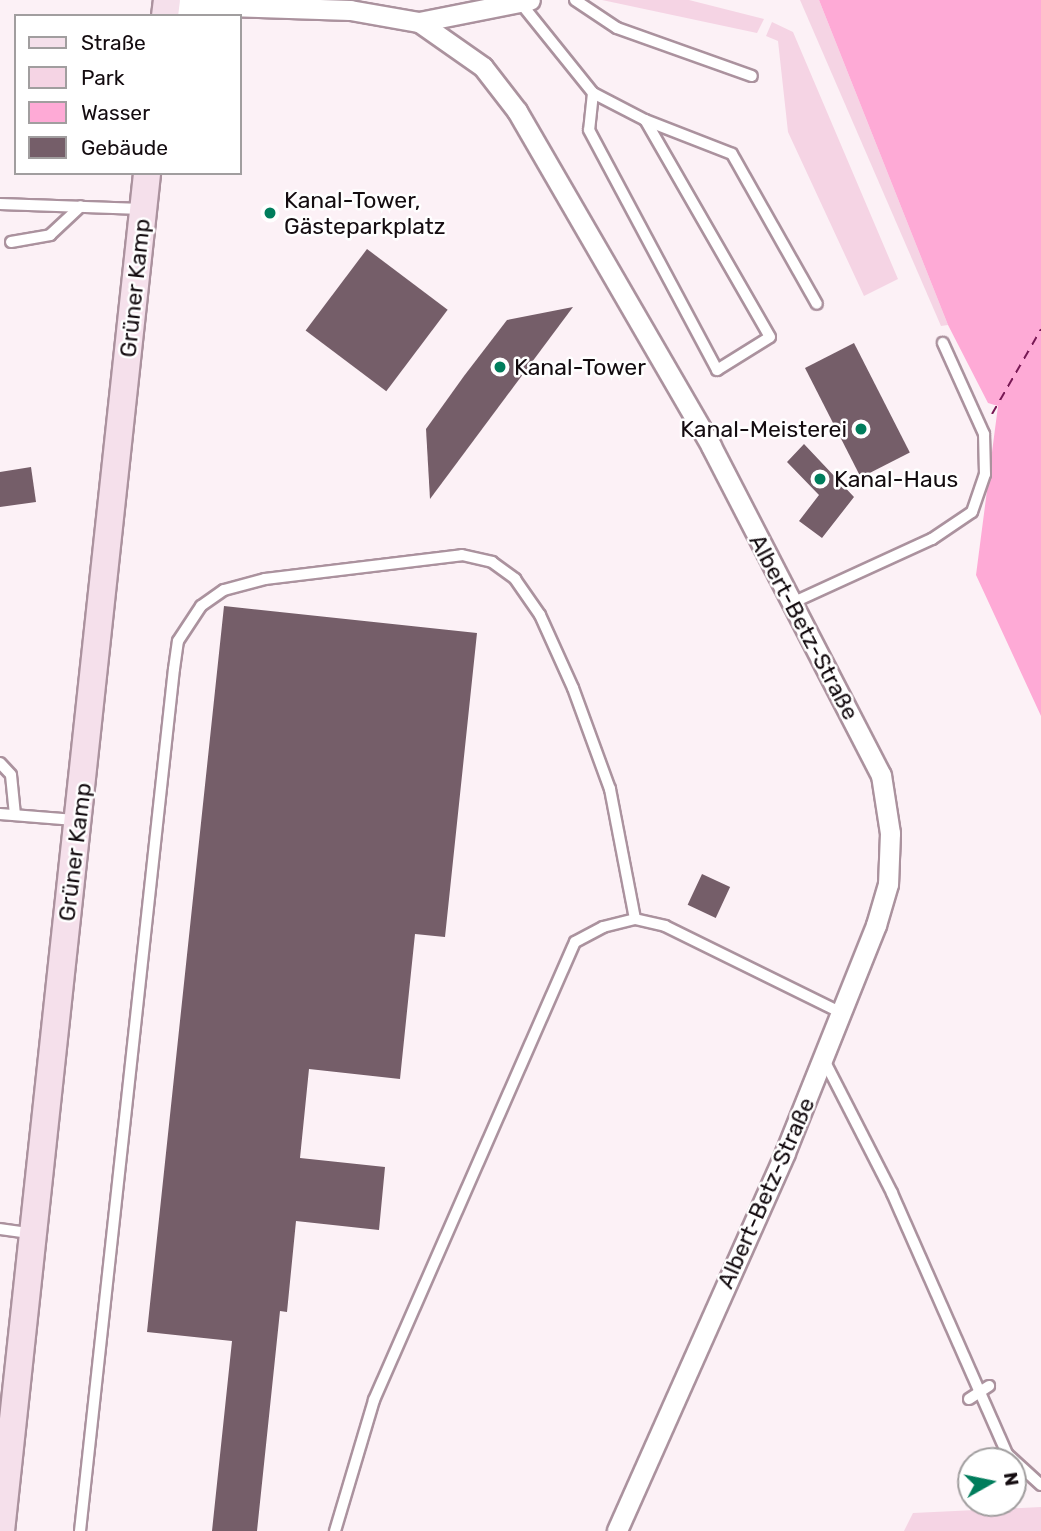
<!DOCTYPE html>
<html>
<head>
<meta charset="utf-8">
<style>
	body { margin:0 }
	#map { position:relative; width:1041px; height:1531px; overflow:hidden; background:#fcf1f6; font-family:Rubik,sans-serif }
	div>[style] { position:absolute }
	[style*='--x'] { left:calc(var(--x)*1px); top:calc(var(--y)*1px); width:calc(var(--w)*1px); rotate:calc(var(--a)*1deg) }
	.green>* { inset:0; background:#f5d4e4 }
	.water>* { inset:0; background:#feaad6 }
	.ferry>* { height:2px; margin-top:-1px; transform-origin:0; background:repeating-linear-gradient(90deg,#771854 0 9px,transparent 0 16px) }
	.building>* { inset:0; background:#755e69; transform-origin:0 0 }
	.roads { filter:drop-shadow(2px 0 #ab929e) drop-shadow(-2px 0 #ab929e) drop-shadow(0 2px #ab929e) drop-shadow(0 -2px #ab929e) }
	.lane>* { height:10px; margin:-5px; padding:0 5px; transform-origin:5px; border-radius:5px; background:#fff }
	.street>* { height:19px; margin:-9.5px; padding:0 9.5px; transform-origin:9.5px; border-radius:9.5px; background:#fff }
	.secondary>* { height:26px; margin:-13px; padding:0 13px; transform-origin:13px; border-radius:13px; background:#f5e0eb }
	.dots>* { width:19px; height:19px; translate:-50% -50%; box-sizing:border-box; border:4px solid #fff; border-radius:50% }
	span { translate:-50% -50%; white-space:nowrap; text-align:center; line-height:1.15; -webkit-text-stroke:5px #fff; paint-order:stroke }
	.poi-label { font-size:23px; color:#140c10 }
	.left { translate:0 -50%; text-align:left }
	.right { translate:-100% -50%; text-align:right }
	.street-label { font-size:23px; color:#140c10 }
	.legend { position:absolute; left:14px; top:14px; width:228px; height:161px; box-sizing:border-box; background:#fff; border:2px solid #a19e9f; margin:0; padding:9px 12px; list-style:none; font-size:21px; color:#140c10 }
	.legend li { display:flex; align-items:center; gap:14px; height:35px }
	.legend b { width:35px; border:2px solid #a19e9f }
	.north { position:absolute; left:957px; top:1447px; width:70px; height:70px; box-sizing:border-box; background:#fff; border:2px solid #a19e9f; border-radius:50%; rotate:81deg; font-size:19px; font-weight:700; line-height:28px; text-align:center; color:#140c10 }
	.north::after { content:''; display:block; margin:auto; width:24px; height:32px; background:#007d5c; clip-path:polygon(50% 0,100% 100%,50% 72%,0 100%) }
</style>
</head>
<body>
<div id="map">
	<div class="green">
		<i style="clip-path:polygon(602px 0,689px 0,764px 19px,757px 33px)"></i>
		<i style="clip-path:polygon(800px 0,819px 0,948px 325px,941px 326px)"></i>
		<i style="clip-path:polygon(772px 22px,793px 32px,898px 279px,864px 296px,788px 132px,778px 41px,766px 36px)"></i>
		<i style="clip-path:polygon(1041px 1507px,1041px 1531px,904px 1531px,913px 1513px)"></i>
	</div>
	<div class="water">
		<i style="clip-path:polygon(819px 0,1041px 0,1041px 716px,976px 575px,998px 406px,988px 403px,948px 325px)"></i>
	</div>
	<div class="ferry">
		<i style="--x:992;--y:414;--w:98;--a:-60"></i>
	</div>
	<div class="building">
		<i style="left:367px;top:249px;width:101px;height:102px;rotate:37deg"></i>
		<i style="clip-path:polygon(573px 307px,430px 499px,426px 429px,464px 376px,507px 320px)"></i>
		<i style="left:854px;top:343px;width:123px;height:55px;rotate:63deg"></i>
		<i style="clip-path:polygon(804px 444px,854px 497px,822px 538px,799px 521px,819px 495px,787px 462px)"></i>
		<i style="clip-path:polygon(31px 467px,36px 502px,0 507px,0 472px)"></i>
		<i style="clip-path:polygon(224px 606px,477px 633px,445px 937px,415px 934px,400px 1079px,309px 1069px,300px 1158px,385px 1167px,379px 1230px,296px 1221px,287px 1312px,280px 1311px,257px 1531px,212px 1531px,232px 1341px,147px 1332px)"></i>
		<i style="left:702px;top:874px;width:31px;height:34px;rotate:25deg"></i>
	</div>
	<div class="roads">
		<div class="lane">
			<i style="--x:575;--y:0;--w:50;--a:33.7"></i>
			<i style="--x:617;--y:28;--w:143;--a:19.6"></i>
			<i style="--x:519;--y:1;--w:118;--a:51.2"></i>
			<i style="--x:593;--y:93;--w:37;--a:96"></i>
			<i style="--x:589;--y:130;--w:272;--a:61.9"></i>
			<i style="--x:717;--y:370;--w:62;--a:-31.9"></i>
			<i style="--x:770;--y:337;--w:250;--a:-119.9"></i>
			<i style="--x:593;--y:93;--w:59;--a:27.4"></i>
			<i style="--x:645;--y:120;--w:93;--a:21.3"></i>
			<i style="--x:732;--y:154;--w:172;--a:60.5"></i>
			<i style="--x:0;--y:204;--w:142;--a:2"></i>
			<i style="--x:11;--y:242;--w:40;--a:-10"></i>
			<i style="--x:50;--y:235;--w:42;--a:-43.1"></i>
			<i style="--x:792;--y:603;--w:154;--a:-24.6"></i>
			<i style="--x:932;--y:539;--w:48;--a:-34"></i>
			<i style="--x:972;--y:512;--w:40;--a:-71.1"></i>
			<i style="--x:985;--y:474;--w:40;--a:-91.4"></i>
			<i style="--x:984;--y:434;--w:100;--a:-114.3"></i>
			<i style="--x:0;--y:763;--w:16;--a:47"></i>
			<i style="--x:11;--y:775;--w:40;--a:84.3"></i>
			<i style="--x:0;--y:814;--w:75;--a:4.6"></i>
			<i style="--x:824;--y:1060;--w:149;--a:62.9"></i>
			<i style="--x:892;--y:1193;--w:285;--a:66.2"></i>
			<i style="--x:1007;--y:1454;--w:46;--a:42.4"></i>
			<i style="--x:0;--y:1229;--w:30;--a:8"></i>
			<i style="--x:969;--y:1399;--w:24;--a:-33"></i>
			<i style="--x:80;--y:1531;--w:867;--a:-83.78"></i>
			<i style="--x:174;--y:669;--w:28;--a:-82"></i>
			<i style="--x:178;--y:641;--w:42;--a:-56.7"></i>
			<i style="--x:201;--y:606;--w:28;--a:-35"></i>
			<i style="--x:224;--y:590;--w:42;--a:-15"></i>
			<i style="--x:265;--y:579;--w:198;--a:-6.9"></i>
			<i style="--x:462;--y:555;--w:31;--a:13"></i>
			<i style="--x:492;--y:562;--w:29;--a:36"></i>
			<i style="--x:515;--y:579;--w:44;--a:55.2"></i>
			<i style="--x:540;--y:615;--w:80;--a:65.7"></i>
			<i style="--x:573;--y:688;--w:108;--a:69.9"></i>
			<i style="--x:610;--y:789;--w:132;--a:79.1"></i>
			<i style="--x:335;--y:1531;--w:137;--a:-73.4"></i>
			<i style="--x:374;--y:1400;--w:500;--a:-66.31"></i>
			<i style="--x:575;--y:942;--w:32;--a:-28"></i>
			<i style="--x:603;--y:927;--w:33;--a:-14"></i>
			<i style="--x:635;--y:919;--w:31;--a:13"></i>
			<i style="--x:665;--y:926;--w:197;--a:26.2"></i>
		</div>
		<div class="street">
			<i style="--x:167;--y:4;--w:183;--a:1.9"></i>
			<i style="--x:350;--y:10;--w:70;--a:9.9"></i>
			<i style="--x:419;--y:22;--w:78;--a:35.1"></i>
			<i style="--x:483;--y:67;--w:56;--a:52.3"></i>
			<i style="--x:517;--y:111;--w:387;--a:59.9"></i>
			<i style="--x:711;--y:446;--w:370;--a:62.7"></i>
			<i style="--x:881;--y:775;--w:59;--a:81.2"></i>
			<i style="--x:890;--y:833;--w:51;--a:92.2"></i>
			<i style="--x:888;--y:884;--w:43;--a:106.3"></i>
			<i style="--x:876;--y:925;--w:245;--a:111.8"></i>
			<i style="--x:785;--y:1153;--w:414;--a:114"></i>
			<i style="--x:419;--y:22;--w:113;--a:-11.2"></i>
		</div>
		<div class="secondary">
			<i style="--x:165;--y:16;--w:16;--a:-83"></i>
			<i style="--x:1;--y:1531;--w:1366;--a:-83.86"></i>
		</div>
	</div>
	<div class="dots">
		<i style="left:270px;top:213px;background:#007d5c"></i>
		<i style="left:500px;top:367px;background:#007d5c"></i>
		<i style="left:861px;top:429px;background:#007d5c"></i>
		<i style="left:820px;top:479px;background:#007d5c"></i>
	</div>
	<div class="poi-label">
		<span class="left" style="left:284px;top:213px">Kanal-Tower,<br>Gästeparkplatz</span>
		<span class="left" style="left:514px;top:367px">Kanal-Tower</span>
		<span class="right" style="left:847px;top:429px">Kanal-Meisterei</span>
		<span class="left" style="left:834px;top:479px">Kanal-Haus</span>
	</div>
	<div class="street-label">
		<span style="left:135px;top:288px;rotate:-84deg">Grüner Kamp</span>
		<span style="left:804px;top:627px;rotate:62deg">Albert-Betz-Straße</span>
		<span style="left:75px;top:852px;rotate:-83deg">Grüner Kamp</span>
		<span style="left:766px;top:1193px;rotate:-66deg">Albert-Betz-Straße</span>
	</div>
	<ul class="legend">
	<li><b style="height:9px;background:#f5e0eb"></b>Straße</li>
	<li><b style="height:19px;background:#f5d4e4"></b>Park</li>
	<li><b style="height:19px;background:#feaad6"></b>Wasser</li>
	<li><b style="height:19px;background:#755e69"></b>Gebäude</li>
	</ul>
	<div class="north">N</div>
</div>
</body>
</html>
